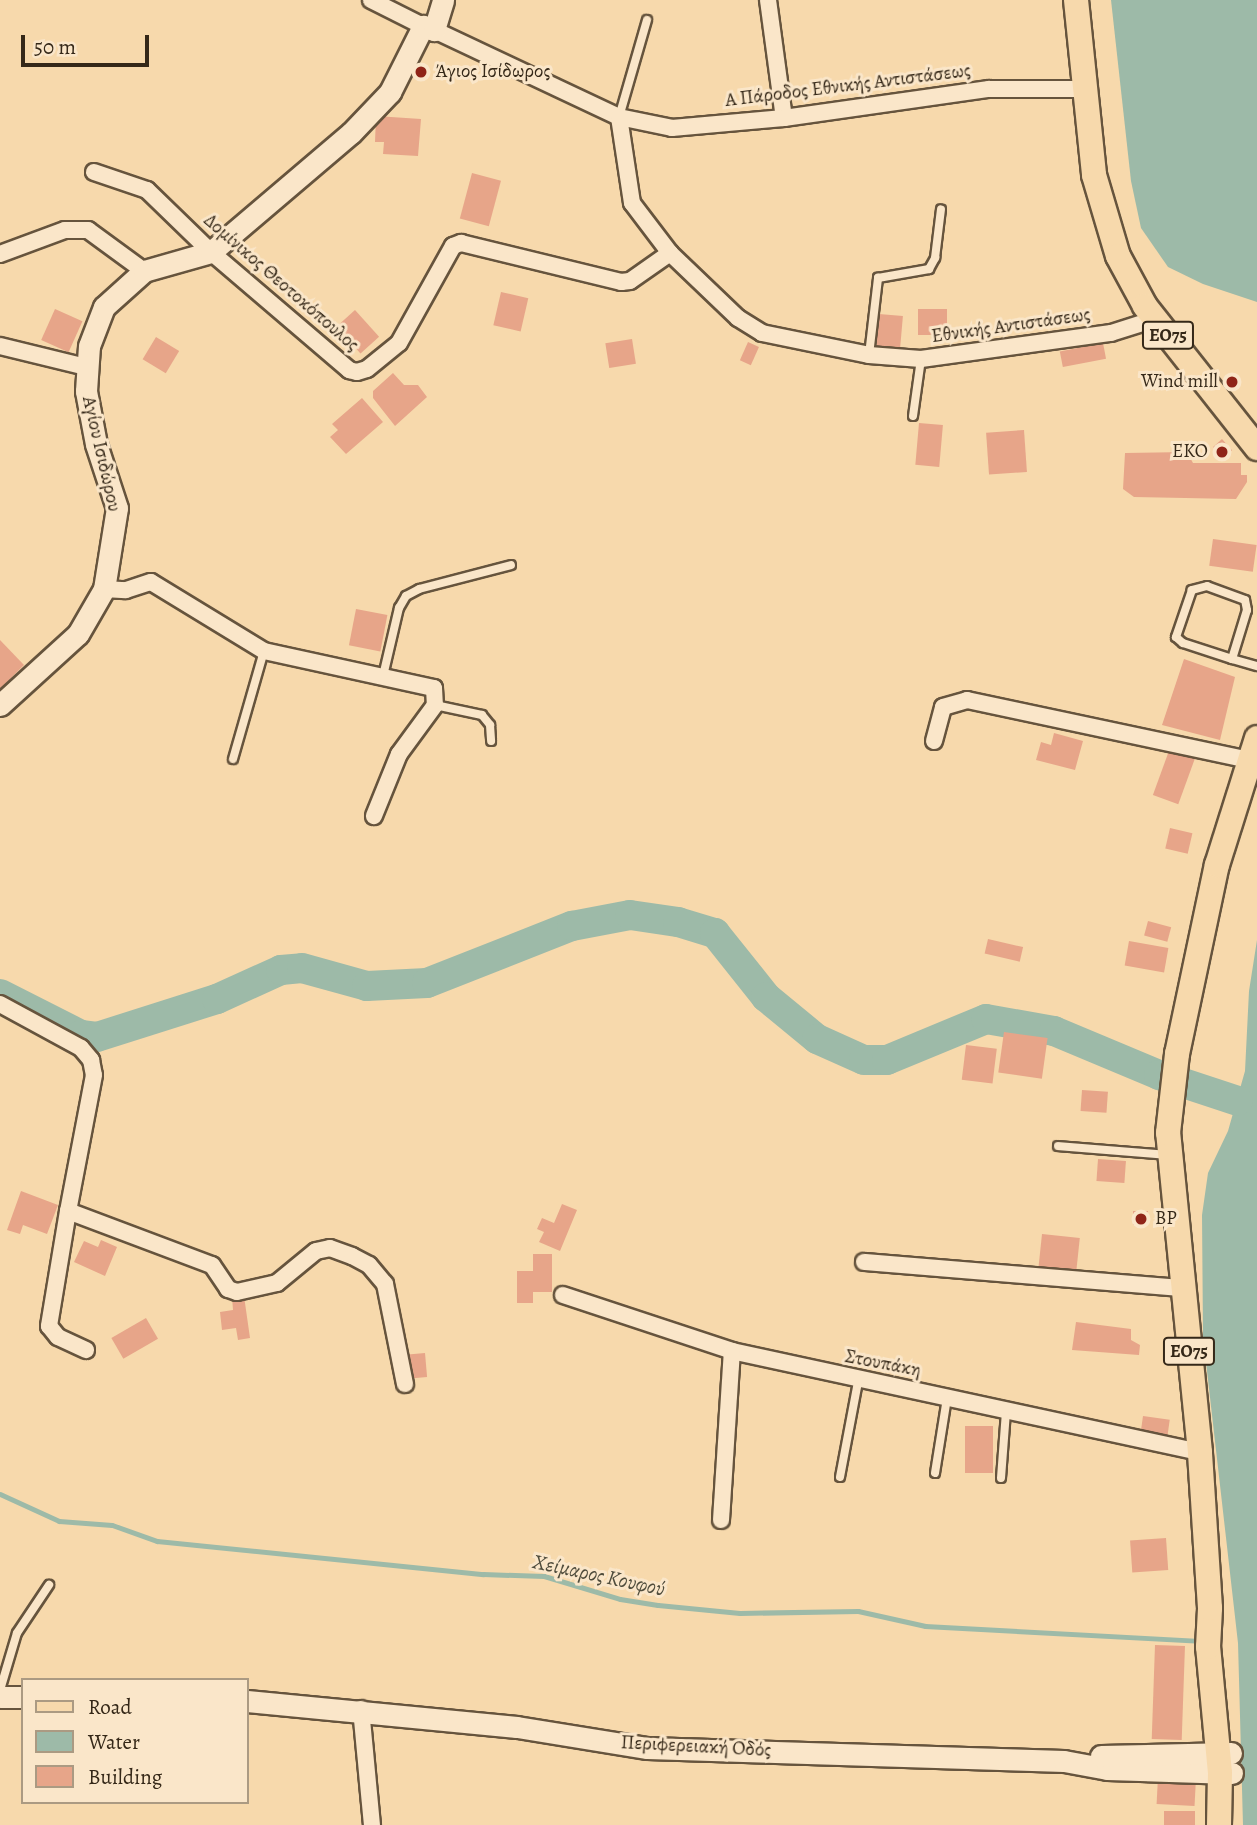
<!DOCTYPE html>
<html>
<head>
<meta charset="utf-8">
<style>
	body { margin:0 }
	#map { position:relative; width:1257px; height:1825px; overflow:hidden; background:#f7d9ac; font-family:Alegreya,serif }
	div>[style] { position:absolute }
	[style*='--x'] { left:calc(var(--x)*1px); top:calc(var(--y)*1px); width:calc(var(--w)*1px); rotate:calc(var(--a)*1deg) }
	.water>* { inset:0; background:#9dbaa8 }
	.stream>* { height:5px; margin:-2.5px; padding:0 2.5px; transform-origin:2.5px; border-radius:2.5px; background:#9dbaa8 }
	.river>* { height:30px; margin:-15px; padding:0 15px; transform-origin:15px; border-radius:15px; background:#9dbaa8 }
	.building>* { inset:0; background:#e7a589; transform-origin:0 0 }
	.roads { filter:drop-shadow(2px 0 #66543d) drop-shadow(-2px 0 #66543d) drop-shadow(0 2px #66543d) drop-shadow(0 -2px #66543d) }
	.lane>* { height:8px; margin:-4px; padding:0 4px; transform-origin:4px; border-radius:4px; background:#fae6c9 }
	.street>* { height:16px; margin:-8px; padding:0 8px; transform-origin:8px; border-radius:8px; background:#fae6c9 }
	.secondary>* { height:21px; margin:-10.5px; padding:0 10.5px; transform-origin:10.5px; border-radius:10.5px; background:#fae6c9 }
	.primary>* { height:24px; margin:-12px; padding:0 12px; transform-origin:12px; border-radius:12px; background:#f7d9ac }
	.dots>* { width:19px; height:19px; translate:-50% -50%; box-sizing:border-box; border:4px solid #fae6c9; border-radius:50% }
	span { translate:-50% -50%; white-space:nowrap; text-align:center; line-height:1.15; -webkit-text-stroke:6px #fae6c9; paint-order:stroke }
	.shield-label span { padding:2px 5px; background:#fae6c9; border:2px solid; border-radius:5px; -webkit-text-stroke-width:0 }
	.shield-label { font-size:18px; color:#352818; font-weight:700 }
	.poi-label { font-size:19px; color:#352818 }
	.left { translate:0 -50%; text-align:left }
	.right { translate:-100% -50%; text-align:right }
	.street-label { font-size:19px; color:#352818 }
	.water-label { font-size:21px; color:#4f4c3c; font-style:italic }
	.legend { position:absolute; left:21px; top:1678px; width:228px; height:126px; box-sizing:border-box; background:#fae6c9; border:2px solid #ab9a82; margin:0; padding:9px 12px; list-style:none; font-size:21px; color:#352818 }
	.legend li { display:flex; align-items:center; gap:14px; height:35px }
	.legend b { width:35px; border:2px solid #ab9a82 }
	.scale { position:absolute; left:21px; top:35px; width:128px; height:32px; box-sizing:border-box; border:4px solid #352818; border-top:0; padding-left:9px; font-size:21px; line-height:24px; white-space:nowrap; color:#352818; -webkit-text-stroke:5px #fae6c9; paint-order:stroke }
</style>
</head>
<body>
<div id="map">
	<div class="water">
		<i style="clip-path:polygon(1111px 0,1257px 0,1257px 302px,1203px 284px,1168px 267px,1141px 228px,1131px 181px)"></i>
		<i style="clip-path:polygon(1257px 940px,1257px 1825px,1243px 1825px,1238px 1643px,1203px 1336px,1202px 1215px,1208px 1173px,1228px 1131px,1245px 1071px,1249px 991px)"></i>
	</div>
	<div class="stream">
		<i style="--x:0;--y:1494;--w:65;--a:24.6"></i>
		<i style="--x:59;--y:1521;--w:53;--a:4.3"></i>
		<i style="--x:112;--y:1525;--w:48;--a:19.6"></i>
		<i style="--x:157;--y:1541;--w:328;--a:5.8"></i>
		<i style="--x:483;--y:1574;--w:61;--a:1.9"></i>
		<i style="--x:544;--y:1576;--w:79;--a:16.8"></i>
		<i style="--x:620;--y:1599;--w:38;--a:9"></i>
		<i style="--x:658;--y:1605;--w:82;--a:5.6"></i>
		<i style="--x:740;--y:1613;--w:118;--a:-1"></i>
		<i style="--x:858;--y:1611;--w:69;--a:12.6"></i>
		<i style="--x:925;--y:1626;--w:275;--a:3.1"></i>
	</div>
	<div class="river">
		<i style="--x:0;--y:994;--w:91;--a:26.8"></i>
		<i style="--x:81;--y:1035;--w:16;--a:7"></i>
		<i style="--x:97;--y:1037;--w:126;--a:-17.6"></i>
		<i style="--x:217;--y:999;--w:70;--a:-24.4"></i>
		<i style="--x:281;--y:970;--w:21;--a:-5"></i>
		<i style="--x:302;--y:968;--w:67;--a:15.5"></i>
		<i style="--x:367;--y:986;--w:60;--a:-2.9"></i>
		<i style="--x:427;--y:983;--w:156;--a:-21.5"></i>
		<i style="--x:572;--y:926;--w:59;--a:-10.7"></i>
		<i style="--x:630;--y:915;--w:49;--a:8.3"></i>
		<i style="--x:678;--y:922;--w:39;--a:17"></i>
		<i style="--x:715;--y:933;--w:82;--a:51.4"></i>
		<i style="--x:766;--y:997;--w:66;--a:39.5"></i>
		<i style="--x:817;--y:1039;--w:51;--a:24.1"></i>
		<i style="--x:864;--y:1060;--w:23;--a:0"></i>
		<i style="--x:887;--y:1060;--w:107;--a:-22.5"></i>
		<i style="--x:986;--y:1019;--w:69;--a:10"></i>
		<i style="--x:1054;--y:1031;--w:114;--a:22.7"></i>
		<i style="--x:1159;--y:1075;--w:83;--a:18.2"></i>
	</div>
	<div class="building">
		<i style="clip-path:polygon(376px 116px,421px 119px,418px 156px,383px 154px,384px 142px,375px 142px)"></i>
		<i style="left:472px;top:173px;width:30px;height:47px;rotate:15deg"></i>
		<i style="left:501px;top:292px;width:28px;height:34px;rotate:13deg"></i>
		<i style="left:55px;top:309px;width:30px;height:34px;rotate:24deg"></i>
		<i style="left:918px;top:309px;width:29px;height:26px"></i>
		<i style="left:355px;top:310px;width:36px;height:25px;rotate:48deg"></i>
		<i style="left:879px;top:314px;width:24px;height:33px;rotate:5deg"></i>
		<i style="left:156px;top:337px;width:27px;height:26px;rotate:31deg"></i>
		<i style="left:632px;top:339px;width:25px;height:27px;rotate:81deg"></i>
		<i style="left:748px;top:342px;width:12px;height:20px;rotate:24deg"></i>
		<i style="left:1103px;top:343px;width:16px;height:44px;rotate:79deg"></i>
		<i style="clip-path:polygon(393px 373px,404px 385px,418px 385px,427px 397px,395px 426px,373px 398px,373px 391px)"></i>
		<i style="clip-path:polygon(362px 398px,383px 422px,346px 454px,330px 437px,338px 430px,332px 424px)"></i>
		<i style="left:919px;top:423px;width:24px;height:42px;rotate:5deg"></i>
		<i style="left:1024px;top:430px;width:42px;height:38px;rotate:86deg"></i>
		<i style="left:1222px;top:439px;width:15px;height:12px;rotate:48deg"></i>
		<i style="clip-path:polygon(1187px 452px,1193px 463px,1241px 463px,1241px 475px,1247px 475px,1247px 482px,1236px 499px,1134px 497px,1123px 489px,1125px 453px)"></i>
		<i style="left:1213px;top:539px;width:44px;height:27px;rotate:8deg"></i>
		<i style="left:356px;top:609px;width:32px;height:37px;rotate:11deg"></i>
		<i style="clip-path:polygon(0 640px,24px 665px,0 689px)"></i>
		<i style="clip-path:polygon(1184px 659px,1235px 677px,1220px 740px,1162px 725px)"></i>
		<i style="clip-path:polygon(1054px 733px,1083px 741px,1075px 770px,1036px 760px,1041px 742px,1051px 745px)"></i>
		<i style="left:1170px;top:748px;width:27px;height:50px;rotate:20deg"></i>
		<i style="left:1170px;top:828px;width:23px;height:21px;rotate:13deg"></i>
		<i style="left:1148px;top:921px;width:24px;height:15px;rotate:15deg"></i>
		<i style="left:988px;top:939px;width:36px;height:15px;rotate:13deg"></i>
		<i style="left:1129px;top:941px;width:40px;height:25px;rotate:10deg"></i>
		<i style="left:1004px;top:1032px;width:44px;height:41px;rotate:8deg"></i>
		<i style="left:966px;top:1045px;width:31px;height:35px;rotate:7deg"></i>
		<i style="left:1082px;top:1090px;width:26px;height:21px;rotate:4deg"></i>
		<i style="left:1098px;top:1159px;width:28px;height:22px;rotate:4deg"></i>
		<i style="clip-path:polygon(21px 1191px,58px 1205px,47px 1234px,23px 1225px,20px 1234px,7px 1230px)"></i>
		<i style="clip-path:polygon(562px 1204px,577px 1210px,560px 1251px,539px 1242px,544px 1232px,537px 1229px,542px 1218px,554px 1223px)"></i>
		<i style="left:1148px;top:1211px;width:14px;height:15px;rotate:90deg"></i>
		<i style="left:1042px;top:1234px;width:38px;height:33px;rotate:6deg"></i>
		<i style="clip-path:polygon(101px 1240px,117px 1247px,105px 1276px,74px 1262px,84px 1241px,98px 1247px)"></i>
		<i style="clip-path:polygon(533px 1254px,552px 1254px,552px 1292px,533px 1292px,533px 1303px,517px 1303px,517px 1271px,533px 1271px)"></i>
		<i style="clip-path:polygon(244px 1296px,250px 1338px,238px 1340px,236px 1328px,222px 1330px,220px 1312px,233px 1310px,232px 1297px)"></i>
		<i style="left:146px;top:1318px;width:24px;height:40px;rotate:60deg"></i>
		<i style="clip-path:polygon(1076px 1322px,1131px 1329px,1131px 1340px,1140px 1345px,1139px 1355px,1072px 1350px)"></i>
		<i style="left:425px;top:1353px;width:24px;height:17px;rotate:85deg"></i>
		<i style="left:1143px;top:1416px;width:27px;height:20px;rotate:8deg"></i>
		<i style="left:965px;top:1426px;width:28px;height:47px"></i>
		<i style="left:1166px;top:1538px;width:32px;height:36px;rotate:86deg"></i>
		<i style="left:1155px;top:1645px;width:30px;height:94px;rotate:2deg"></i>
		<i style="left:1158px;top:1777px;width:38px;height:27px;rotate:3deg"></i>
		<i style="left:1164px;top:1811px;width:31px;height:14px"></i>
	</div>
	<div class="roads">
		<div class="lane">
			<i style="--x:619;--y:117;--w:101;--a:-73.9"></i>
			<i style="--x:869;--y:355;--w:78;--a:-83.3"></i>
			<i style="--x:878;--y:278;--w:52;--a:-10"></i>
			<i style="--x:929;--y:269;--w:13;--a:-61"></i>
			<i style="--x:935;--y:258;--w:49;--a:-83"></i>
			<i style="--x:913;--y:416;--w:58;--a:-82"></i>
			<i style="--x:1232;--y:659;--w:51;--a:-73"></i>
			<i style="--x:1247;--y:610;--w:10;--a:-101"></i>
			<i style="--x:1245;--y:600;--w:40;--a:-159.8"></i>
			<i style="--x:1207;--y:586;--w:16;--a:165"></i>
			<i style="--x:1192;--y:590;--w:50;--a:108.8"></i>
			<i style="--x:1176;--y:637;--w:9;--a:41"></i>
			<i style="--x:1183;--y:643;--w:52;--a:18.1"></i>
			<i style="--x:1232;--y:659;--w:26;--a:16"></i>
			<i style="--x:383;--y:676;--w:70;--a:-76.8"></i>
			<i style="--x:399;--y:608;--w:14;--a:-60"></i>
			<i style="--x:406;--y:596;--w:15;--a:-28"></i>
			<i style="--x:419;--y:589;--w:95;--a:-14.6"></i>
			<i style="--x:435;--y:705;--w:48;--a:12"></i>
			<i style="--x:482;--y:715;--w:13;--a:51"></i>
			<i style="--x:490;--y:725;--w:16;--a:86"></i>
			<i style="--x:233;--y:759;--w:112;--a:-74"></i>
			<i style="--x:1058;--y:1146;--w:110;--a:4.7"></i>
			<i style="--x:935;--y:1473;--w:76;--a:-80.9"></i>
			<i style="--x:840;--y:1477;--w:97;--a:-79.3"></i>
			<i style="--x:1001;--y:1478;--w:67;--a:-85.7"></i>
			<i style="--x:0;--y:1690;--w:59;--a:-73.4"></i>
			<i style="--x:17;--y:1633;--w:58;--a:-56.3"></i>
		</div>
		<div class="street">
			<i style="--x:371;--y:0;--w:58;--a:26.6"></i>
			<i style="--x:768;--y:0;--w:119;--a:82.3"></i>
			<i style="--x:434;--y:30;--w:204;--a:25.2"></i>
			<i style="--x:619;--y:117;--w:87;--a:81.4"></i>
			<i style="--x:632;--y:203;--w:63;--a:52.8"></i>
			<i style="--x:670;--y:253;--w:94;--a:43.7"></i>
			<i style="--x:738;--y:318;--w:28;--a:32"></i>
			<i style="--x:762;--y:333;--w:109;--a:11.6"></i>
			<i style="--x:869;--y:355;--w:52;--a:4.4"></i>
			<i style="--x:921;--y:359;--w:192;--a:-7.8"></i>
			<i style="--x:1111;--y:333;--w:46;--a:-17.7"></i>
			<i style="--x:619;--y:117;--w:54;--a:11.7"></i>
			<i style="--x:672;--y:128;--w:112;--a:-5.1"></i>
			<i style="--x:784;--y:118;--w:207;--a:-8.1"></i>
			<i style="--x:989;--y:89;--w:96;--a:0"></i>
			<i style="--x:94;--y:172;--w:56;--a:18.8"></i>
			<i style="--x:147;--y:190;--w:89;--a:44.1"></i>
			<i style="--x:211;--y:252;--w:182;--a:40.5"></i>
			<i style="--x:349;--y:370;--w:8;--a:14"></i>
			<i style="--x:357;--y:372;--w:10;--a:-17"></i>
			<i style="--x:367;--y:369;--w:41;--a:-39.1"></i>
			<i style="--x:399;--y:343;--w:111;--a:-60.9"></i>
			<i style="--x:453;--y:246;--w:9;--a:-21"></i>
			<i style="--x:461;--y:243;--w:165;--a:13.7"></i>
			<i style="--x:621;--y:282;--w:9;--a:-6"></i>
			<i style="--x:630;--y:281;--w:49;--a:-35"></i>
			<i style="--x:0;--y:254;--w:69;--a:-20.3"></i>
			<i style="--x:65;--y:230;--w:23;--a:0"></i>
			<i style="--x:88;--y:230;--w:69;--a:36.2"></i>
			<i style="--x:0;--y:346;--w:89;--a:13.7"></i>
			<i style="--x:104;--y:589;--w:22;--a:3"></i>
			<i style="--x:126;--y:590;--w:26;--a:-18"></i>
			<i style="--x:151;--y:582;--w:132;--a:31.4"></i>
			<i style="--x:264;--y:651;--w:174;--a:12.3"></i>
			<i style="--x:434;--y:688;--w:17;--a:87"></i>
			<i style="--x:435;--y:705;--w:61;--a:126.3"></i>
			<i style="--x:399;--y:754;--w:67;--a:112"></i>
			<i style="--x:934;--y:741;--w:35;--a:-75"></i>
			<i style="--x:943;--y:707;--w:25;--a:-16"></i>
			<i style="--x:967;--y:700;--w:289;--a:12"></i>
			<i style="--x:0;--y:1004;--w:92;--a:28.5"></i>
			<i style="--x:81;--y:1048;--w:16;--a:50"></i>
			<i style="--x:91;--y:1060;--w:15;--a:79"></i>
			<i style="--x:94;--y:1075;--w:138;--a:100.8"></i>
			<i style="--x:68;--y:1211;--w:154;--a:20.6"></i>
			<i style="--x:212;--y:1265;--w:29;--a:56"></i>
			<i style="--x:228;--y:1289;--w:9;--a:18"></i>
			<i style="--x:237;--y:1292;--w:41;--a:-12.7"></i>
			<i style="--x:277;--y:1283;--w:50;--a:-39.4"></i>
			<i style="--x:316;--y:1251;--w:14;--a:-12"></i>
			<i style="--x:330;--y:1248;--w:23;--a:20"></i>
			<i style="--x:352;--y:1256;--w:19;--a:28"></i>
			<i style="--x:369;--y:1265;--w:25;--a:50"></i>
			<i style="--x:385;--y:1284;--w:102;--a:78.7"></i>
			<i style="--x:68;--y:1211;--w:117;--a:99.4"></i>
			<i style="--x:49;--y:1326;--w:14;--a:51"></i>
			<i style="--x:58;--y:1337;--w:31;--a:25"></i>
			<i style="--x:864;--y:1262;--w:319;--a:4.7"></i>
			<i style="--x:563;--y:1295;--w:178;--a:18.3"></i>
			<i style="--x:732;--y:1351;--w:479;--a:12.2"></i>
			<i style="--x:721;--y:1520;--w:169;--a:-86.3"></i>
			<i style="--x:361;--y:1709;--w:117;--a:84.6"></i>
		</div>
		<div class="secondary">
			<i style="--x:0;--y:705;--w:105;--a:-42.3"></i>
			<i style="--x:78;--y:634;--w:52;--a:-60"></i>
			<i style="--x:104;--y:589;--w:82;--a:-80.9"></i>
			<i style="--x:117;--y:508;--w:67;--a:-108.2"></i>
			<i style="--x:96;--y:444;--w:54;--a:-100.7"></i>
			<i style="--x:86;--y:391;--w:45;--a:-86.2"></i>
			<i style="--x:89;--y:346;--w:42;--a:-69"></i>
			<i style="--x:104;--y:307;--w:54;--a:-42"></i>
			<i style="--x:144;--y:271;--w:70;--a:-15.8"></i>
			<i style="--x:211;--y:252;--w:184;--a:-40.4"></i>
			<i style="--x:351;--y:133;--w:57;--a:-46.4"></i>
			<i style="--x:390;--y:92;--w:74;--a:-63.4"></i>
			<i style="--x:423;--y:26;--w:12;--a:20"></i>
			<i style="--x:434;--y:30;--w:31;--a:-73"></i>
			<i style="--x:0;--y:1697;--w:23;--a:0"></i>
			<i style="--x:247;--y:1701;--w:271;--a:5.5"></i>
			<i style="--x:517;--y:1727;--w:132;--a:9.2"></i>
			<i style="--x:647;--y:1748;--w:417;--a:1.8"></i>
			<i style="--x:1064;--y:1761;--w:44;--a:10.5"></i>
			<i style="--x:1107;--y:1769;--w:125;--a:1.8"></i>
			<i style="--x:1101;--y:1756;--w:130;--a:-1.3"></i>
		</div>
		<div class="primary">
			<i style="--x:1076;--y:0;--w:176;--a:84.1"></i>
			<i style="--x:1094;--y:175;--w:84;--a:73.5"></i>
			<i style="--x:1118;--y:256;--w:57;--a:61.6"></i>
			<i style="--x:1145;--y:306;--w:181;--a:51.7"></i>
			<i style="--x:1219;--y:1825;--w:52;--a:-88.9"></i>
			<i style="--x:1220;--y:1773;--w:127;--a:-95.4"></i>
			<i style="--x:1208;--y:1647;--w:39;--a:-87"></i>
			<i style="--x:1210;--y:1608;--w:156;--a:-93.7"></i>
			<i style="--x:1200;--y:1452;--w:321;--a:-95.7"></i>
			<i style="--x:1168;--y:1133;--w:80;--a:-83.5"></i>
			<i style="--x:1177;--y:1054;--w:193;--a:-78.1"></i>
			<i style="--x:1217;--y:865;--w:133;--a:-72.5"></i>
		</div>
	</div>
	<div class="dots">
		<i style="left:421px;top:72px;background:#8f2418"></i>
		<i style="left:1232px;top:382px;background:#8f2418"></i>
		<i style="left:1222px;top:452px;background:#8f2418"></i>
		<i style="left:1141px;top:1219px;background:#8f2418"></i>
	</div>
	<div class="shield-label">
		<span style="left:1168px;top:335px">ΕΟ75</span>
		<span style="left:1189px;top:1351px">ΕΟ75</span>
	</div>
	<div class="poi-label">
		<span class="left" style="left:435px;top:72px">Άγιος Ισίδωρος</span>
		<span class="right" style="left:1218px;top:382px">Wind mill</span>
		<span class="right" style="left:1208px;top:452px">EKO</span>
		<span class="left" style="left:1155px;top:1219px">BP</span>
	</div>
	<div class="street-label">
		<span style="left:848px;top:86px;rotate:-7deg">Α Πάροδος Εθνικής Αντιστάσεως</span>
		<span style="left:281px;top:283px;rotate:41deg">Δομίνικος Θεοτοκόπουλος</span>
		<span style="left:1011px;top:326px;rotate:-8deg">Εθνικής Αντιστάσεως</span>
		<span style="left:101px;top:454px;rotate:77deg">Αγίου Ισιδώρου</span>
		<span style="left:883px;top:1364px;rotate:11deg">Στουπάκη</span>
		<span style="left:696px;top:1747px;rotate:3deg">Περιφερειακή Οδός</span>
	</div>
	<div class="water-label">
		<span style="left:599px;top:1575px;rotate:12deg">Χείμαρος Κουφού</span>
	</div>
	<ul class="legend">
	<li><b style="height:9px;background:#f7d9ac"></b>Road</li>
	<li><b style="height:19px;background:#9dbaa8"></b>Water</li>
	<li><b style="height:19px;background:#e7a589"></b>Building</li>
	</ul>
	<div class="scale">50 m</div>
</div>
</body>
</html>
